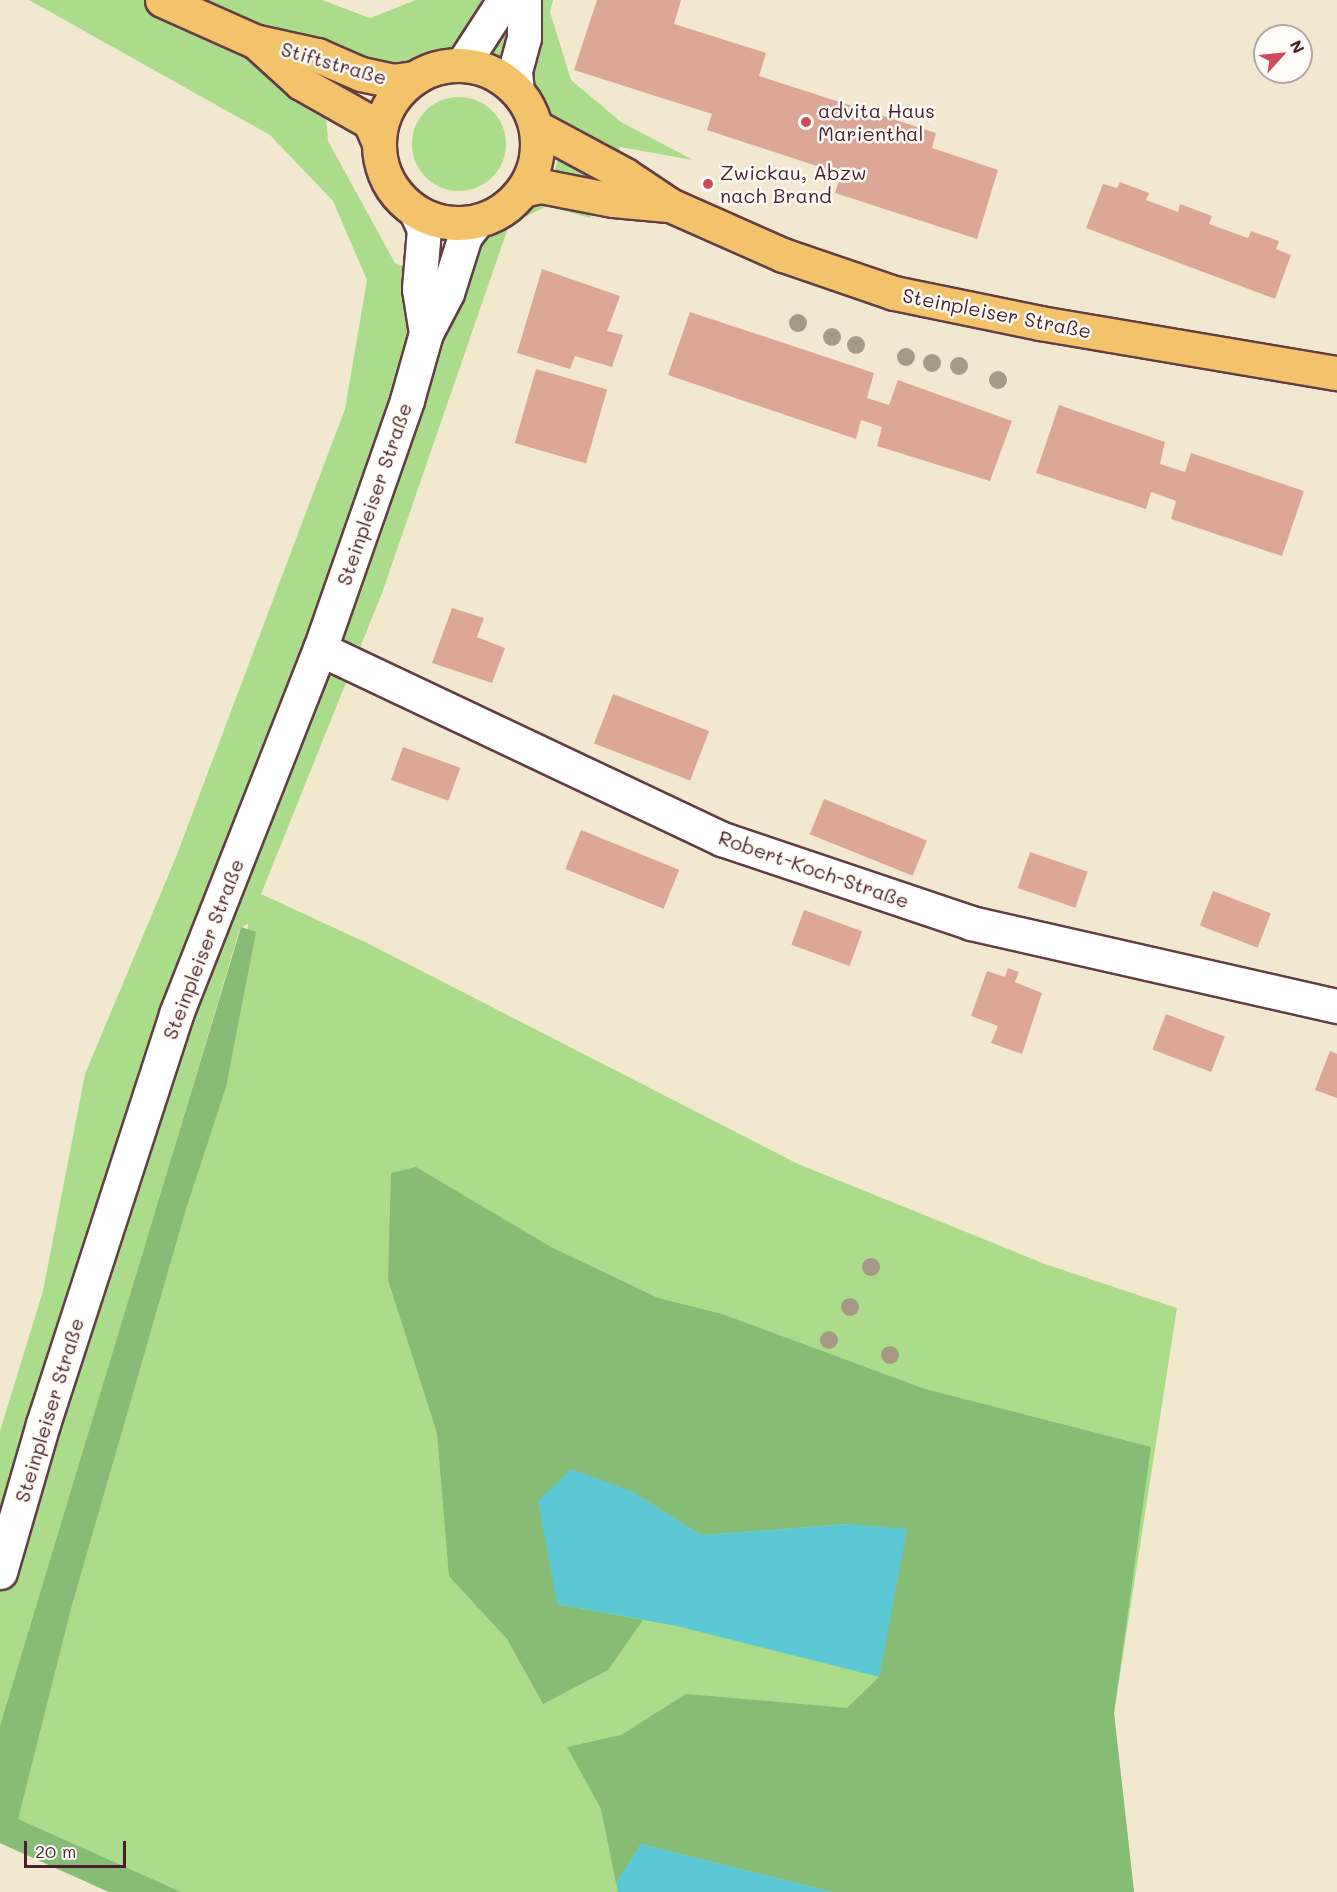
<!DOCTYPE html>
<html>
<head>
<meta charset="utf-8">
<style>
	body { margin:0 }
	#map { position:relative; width:1337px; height:1892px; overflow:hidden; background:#f2e8cf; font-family:Mali,sans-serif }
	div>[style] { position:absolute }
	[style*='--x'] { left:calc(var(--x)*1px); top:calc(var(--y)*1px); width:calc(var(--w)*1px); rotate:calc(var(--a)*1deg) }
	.green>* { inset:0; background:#aadc8b }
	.round { border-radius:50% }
	.forest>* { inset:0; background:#87bc77 }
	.water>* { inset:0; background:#5cc8d4 }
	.building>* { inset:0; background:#dda797; transform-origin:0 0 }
	.roads { filter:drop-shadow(2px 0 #633d44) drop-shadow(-2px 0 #633d44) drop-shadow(0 2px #633d44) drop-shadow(0 -2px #633d44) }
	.minor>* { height:33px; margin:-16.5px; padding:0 16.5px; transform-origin:16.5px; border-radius:16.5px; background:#fff }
	.major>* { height:33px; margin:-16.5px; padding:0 16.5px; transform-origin:16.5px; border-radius:16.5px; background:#f2c36a }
	.major>.ring { margin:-16.5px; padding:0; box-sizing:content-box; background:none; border:33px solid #f2c36a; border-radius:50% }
	.trees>* { width:18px; height:18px; margin:-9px; border-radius:50%; background:#a69985 }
	.dots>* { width:16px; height:16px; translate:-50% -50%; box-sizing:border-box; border:3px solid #fdfcf7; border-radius:50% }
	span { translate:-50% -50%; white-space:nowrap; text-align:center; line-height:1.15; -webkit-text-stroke:5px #fdfcf7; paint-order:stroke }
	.street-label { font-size:20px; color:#4a1f2b }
	.poi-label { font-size:20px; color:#4a1f2b }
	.left { translate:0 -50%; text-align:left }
	.north { position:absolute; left:1253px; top:24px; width:60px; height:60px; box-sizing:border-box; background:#fdfcf7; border:2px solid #b5a4a5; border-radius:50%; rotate:63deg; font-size:16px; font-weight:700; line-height:24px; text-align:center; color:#4a1f2b }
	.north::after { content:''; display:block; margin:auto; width:21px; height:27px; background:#d1495b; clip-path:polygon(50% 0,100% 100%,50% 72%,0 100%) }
	.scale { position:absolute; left:24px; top:1841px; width:102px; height:27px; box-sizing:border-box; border:3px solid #4a1f2b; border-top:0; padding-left:8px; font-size:18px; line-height:21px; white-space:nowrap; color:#4a1f2b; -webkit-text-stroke:4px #fdfcf7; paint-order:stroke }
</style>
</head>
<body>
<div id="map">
	<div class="green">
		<i style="clip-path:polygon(evenodd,29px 0,322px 0,370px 18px,416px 0,553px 0,550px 12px,571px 80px,621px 122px,693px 160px,620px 147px,590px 218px,547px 206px,509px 225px,382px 593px,261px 894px,367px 943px,798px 1164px,1045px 1264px,1177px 1308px,1114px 1713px,1134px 1892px,109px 1892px,0 1843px,0 1431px,43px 1291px,85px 1074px,176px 857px,345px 409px,367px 280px,333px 201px,270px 135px,29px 0,456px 47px,532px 76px,540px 105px,564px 133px,548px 200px,514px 214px,479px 237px,459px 289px,395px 263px,328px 141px,326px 115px,357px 54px,383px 65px,411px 65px,456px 47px,29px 0,248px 924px,248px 945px,171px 1159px,240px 928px,248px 924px)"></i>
		<i class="round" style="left:412px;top:97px;width:94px;height:94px"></i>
	</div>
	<div class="forest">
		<i style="clip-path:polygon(241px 927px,256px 932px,226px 1087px,186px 1209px,72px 1605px,18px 1819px,181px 1892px,109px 1892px,0 1843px,0 1726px)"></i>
		<i style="clip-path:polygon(416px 1167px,551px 1247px,658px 1298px,722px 1314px,925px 1389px,1151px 1447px,1114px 1713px,1134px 1892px,833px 1892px,641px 1844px,616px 1883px,601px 1809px,567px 1747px,621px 1735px,686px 1694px,847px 1708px,879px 1677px,849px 1524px,701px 1535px,631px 1491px,557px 1604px,643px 1620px,608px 1670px,543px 1704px,507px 1639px,449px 1576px,437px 1433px,388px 1280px,391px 1173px)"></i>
	</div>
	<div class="water">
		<i style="clip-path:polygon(571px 1469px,631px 1491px,701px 1535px,849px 1524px,907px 1529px,879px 1677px,677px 1626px,557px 1604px,538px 1501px)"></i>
		<i style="clip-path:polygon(641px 1844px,833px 1892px,618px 1892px,616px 1883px)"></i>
	</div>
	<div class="building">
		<i style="clip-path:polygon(597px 0,681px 0,674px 24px,766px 53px,759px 76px,936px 133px,932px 148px,998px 170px,977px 239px,835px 193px,841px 174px,707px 130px,712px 114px,574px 70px)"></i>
		<i style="clip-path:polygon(1120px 182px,1149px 193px,1146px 200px,1178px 212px,1180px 204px,1212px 216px,1209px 224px,1248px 238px,1251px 231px,1279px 241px,1276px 249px,1291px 255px,1275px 299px,1086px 228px,1103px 184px,1117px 188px)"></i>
		<i style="clip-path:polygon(542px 269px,620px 296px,607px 331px,623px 335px,612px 367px,575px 356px,570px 369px,517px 353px)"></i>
		<i style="clip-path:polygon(690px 312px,874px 373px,867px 398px,889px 405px,898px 380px,1012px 421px,990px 481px,877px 446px,882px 427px,861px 420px,856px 439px,668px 375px)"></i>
		<i style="left:536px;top:369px;width:74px;height:77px;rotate:16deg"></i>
		<i style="clip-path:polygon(1059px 405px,1165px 442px,1160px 464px,1185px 472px,1191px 453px,1304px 491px,1282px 556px,1171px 519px,1176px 501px,1151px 492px,1146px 509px,1036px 473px)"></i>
		<i style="clip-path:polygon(452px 608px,484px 618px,477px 637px,505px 648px,492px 683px,432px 663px)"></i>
		<i style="left:613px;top:694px;width:103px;height:53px;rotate:21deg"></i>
		<i style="left:403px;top:747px;width:61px;height:35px;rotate:20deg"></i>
		<i style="left:824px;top:799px;width:111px;height:38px;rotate:22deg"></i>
		<i style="left:581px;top:830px;width:106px;height:42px;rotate:22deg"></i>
		<i style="left:1030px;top:852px;width:61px;height:38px;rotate:19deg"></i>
		<i style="left:1213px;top:891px;width:62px;height:37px;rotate:21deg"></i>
		<i style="left:804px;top:910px;width:62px;height:37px;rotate:20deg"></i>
		<i style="clip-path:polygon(1008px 968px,1019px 972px,1015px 982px,1042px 993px,1022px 1054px,991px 1043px,998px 1026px,971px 1016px,987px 971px,1005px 977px)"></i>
		<i style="left:1166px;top:1014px;width:63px;height:38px;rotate:21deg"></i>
		<i style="clip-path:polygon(1330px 1051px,1337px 1054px,1337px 1098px,1315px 1090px)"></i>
	</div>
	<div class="roads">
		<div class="minor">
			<i style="--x:462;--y:65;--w:77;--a:-57.1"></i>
			<i style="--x:517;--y:91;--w:20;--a:-96"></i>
			<i style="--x:515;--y:71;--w:34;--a:-75"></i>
			<i style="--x:524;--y:38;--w:38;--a:-90"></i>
			<i style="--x:416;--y:212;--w:19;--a:65"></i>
			<i style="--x:424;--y:229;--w:60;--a:94.8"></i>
			<i style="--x:419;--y:289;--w:45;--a:81"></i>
			<i style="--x:320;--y:649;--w:445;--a:25.3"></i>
			<i style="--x:722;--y:839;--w:263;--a:18.6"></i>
			<i style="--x:971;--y:923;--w:375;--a:12.8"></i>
			<i style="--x:0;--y:1572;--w:154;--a:-73.8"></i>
			<i style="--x:43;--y:1424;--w:431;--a:-72"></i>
			<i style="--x:176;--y:1014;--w:392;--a:-68.5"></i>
			<i style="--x:320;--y:649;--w:264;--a:-70.7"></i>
			<i style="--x:407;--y:400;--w:70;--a:-74.2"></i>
			<i style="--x:426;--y:333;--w:45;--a:-62.3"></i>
			<i style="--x:447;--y:293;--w:60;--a:-72.5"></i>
			<i style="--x:465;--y:236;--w:18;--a:-52"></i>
		</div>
		<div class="major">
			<i style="--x:162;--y:0;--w:101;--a:24"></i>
			<i style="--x:254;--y:41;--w:65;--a:12.5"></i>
			<i style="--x:317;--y:55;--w:48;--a:23.4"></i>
			<i style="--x:361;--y:74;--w:33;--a:12"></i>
			<i style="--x:393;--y:81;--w:21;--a:-8"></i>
			<i style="--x:256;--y:42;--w:61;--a:42.3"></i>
			<i style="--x:301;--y:83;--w:79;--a:29.5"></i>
			<i style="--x:370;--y:122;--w:23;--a:67"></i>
			<i class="ring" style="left:379px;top:65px;width:125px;height:125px"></i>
			<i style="--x:536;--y:127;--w:101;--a:28.3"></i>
			<i style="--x:625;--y:175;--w:54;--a:33.7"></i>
			<i style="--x:670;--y:205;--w:124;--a:23.9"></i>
			<i style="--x:783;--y:255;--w:117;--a:18.9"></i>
			<i style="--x:894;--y:293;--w:149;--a:11.6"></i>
			<i style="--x:1040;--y:323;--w:301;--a:9.6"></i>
			<i style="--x:523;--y:190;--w:18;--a:-13"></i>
			<i style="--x:541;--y:186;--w:73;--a:11"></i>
			<i style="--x:613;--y:200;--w:55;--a:5.2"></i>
		</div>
	</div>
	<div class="trees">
		<i style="left:798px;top:323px"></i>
		<i style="left:832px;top:337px"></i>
		<i style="left:856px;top:345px"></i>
		<i style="left:906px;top:357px"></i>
		<i style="left:932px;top:363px"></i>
		<i style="left:959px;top:366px"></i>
		<i style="left:998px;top:380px"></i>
		<i style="left:871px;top:1267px"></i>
		<i style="left:850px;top:1307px"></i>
		<i style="left:829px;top:1340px"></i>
		<i style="left:890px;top:1355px"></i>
	</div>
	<div class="dots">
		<i style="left:806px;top:122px;background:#d1495b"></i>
		<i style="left:708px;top:184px;background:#d1495b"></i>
	</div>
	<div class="street-label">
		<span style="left:334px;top:63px;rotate:16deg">Stiftstraße</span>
		<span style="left:997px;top:313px;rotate:11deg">Steinpleiser Straße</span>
		<span style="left:374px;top:494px;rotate:-71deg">Steinpleiser Straße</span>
		<span style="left:814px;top:869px;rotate:19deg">Robert-Koch-Straße</span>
		<span style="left:203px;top:949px;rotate:-69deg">Steinpleiser Straße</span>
		<span style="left:49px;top:1410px;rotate:-73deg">Steinpleiser Straße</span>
	</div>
	<div class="poi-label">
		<span class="left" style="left:818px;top:122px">advita Haus<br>Marienthal</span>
		<span class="left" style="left:720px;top:184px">Zwickau, Abzw<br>nach Brand</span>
	</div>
	<div class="north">N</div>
	<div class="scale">20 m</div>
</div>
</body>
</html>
